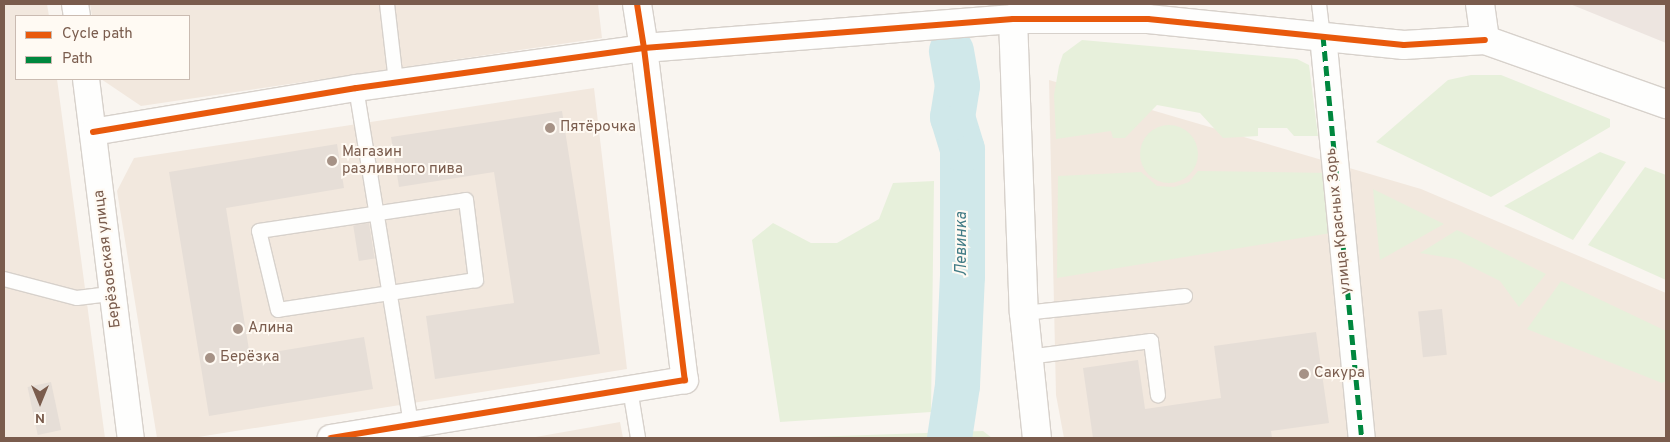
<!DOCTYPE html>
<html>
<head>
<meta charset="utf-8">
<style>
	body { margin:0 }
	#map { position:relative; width:1670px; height:442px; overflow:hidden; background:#f9f5f0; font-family:Overpass,sans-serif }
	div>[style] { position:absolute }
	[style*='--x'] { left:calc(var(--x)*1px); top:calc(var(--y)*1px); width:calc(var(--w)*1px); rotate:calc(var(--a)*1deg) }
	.residential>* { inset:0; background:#f2e8de }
	.industrial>* { inset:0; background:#ede5e0 }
	.green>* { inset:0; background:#e7f0db }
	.round { border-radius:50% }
	.river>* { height:45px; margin:-22.5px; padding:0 22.5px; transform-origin:22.5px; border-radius:22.5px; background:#d0e8ea }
	.building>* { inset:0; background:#e6ded7; transform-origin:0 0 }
	.roads { filter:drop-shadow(1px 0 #d7d1cb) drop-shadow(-1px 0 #d7d1cb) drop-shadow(0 1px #d7d1cb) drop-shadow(0 -1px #d7d1cb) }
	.lane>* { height:14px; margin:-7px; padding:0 7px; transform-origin:7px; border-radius:7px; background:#fefefd }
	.street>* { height:26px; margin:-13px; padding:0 13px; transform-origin:13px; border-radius:13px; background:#fefefd }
	.secondary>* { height:28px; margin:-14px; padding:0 14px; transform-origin:14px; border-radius:14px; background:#fefefd }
	.quiet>* { height:5px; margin-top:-2.5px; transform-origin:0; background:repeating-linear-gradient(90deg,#00873e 0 10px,transparent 0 15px) }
	.cycleway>* { height:6px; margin:-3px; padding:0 3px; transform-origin:3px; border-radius:3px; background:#e8590c }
	.dots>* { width:14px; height:14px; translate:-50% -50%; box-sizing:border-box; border:2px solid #fffaf3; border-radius:50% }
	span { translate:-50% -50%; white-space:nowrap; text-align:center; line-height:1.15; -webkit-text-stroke:4px #fffaf3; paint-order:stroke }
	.poi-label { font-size:15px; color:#7a5c4d }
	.left { translate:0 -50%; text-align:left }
	.street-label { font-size:15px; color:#7a5c4d }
	.water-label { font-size:16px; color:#437c86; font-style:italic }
	.frame { position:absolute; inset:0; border:5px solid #7a5c4d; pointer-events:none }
	.legend { position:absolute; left:15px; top:15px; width:175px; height:65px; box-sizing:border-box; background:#fffaf3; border:1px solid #cabbb1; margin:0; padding:6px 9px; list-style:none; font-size:15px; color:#7a5c4d }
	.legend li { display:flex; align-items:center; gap:10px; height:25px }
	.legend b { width:25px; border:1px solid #cabbb1 }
	.north { position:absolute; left:15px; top:377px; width:50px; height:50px; -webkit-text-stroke:4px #fffaf3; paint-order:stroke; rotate:180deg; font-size:14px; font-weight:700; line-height:20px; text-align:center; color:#7a5c4d }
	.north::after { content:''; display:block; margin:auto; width:18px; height:22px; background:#7a5c4d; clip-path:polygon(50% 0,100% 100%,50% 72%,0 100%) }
</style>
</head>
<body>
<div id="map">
	<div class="residential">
		<i style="clip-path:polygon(4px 4px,47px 4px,49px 16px,16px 16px,16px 79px,57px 79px,105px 438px,4px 438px)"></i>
		<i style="clip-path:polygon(90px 4px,598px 4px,602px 38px,141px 106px,101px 79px,189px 79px,189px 16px,92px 16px)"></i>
		<i style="clip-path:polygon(1049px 80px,1421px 189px,1666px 293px,1666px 438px,1064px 438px,1056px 395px)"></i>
		<i style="clip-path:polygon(594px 88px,627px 369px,192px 438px,157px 438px,117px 191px,134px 158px)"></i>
		<i style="clip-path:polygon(620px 422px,623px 438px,530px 438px)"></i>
	</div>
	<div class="industrial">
		<i style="clip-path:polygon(1570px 4px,1666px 4px,1666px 43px)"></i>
	</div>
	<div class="green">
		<i style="clip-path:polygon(1082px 40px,1297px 59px,1309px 65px,1318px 136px,1294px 136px,1287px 128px,1258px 128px,1258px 136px,1223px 138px,1200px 113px,1157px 105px,1125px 138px,1113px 138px,1111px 131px,1056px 139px,1054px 95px,1059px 66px,1063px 54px)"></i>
		<i style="clip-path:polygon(1471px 75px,1501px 75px,1610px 119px,1610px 127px,1491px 197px,1376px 142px,1448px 80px)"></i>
		<i class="round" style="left:1140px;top:125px;width:58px;height:58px"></i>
		<i style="clip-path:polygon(1600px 152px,1626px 162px,1573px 240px,1504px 206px)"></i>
		<i style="clip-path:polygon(1645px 167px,1666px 175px,1666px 280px,1588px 245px)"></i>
		<i style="clip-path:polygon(1198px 171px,1330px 173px,1337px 232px,1057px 278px,1058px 176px,1141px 172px,1157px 186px,1174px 187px,1189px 182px)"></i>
		<i style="clip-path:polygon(934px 181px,931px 412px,780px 422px,752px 240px,773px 223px,811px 243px,837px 243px,879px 219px,893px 183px)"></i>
		<i style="clip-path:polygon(1373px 189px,1444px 224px,1380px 260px)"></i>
		<i style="clip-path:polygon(1457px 230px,1546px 274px,1519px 307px,1500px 281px,1456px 259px,1420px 253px)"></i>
		<i style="clip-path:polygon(1561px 281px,1666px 331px,1666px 381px,1662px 383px,1527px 329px)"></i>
		<i style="clip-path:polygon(983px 431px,992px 438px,781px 438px)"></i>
	</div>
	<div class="river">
		<i style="--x:949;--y:438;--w:54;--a:-81.4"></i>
		<i style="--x:957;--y:385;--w:109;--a:-87.4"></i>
		<i style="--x:962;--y:276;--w:127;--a:-90"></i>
		<i style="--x:962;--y:149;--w:34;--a:-107"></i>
		<i style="--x:952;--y:117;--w:32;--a:-81"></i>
		<i style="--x:957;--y:85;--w:35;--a:-100"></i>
	</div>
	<div class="building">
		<i style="clip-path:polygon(562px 111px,600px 354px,435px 379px,426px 316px,514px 303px,494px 172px,399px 187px,391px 137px)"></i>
		<i style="clip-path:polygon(337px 144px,344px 188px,226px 208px,250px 356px,364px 337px,373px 389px,209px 416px,169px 172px)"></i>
		<i style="left:369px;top:223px;width:36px;height:16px;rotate:81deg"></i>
		<i style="left:1442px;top:309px;width:46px;height:24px;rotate:84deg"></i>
		<i style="clip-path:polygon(1316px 332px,1329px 423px,1271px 431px,1272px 438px,1093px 438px,1083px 368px,1138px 360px,1145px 409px,1221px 398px,1214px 346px)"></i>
		<i style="left:51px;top:382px;width:49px;height:24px;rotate:78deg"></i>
	</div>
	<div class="roads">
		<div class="lane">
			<i style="--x:387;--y:4;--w:79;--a:83.4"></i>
			<i style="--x:1319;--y:4;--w:32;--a:83"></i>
			<i style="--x:356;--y:88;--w:341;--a:80.7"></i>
			<i style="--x:466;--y:200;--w:81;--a:82.9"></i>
			<i style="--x:476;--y:280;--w:200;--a:171.4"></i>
			<i style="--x:278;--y:310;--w:81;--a:-103.5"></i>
			<i style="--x:259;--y:231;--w:209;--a:-8.5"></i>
			<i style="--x:4;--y:279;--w:75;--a:14.6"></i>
			<i style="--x:77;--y:298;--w:35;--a:-7"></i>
			<i style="--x:1024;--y:313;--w:162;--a:-6"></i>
			<i style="--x:1028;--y:357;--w:124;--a:-7.4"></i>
			<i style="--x:1151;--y:341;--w:55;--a:82.7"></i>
			<i style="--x:630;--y:389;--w:50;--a:80.7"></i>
		</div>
		<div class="street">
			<i style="--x:75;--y:4;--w:12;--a:81"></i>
			<i style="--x:1323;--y:36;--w:404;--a:84.5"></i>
			<i style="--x:86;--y:79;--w:362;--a:82.9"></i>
			<i style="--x:93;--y:132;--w:267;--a:-9.5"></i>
			<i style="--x:356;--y:88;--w:291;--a:-7.9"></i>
			<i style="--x:644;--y:48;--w:335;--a:83"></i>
			<i style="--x:685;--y:380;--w:359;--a:170.7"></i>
		</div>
		<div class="secondary">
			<i style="--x:637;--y:4;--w:45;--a:81"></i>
			<i style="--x:644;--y:48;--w:370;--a:-4.5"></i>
			<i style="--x:1013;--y:19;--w:135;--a:0"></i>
			<i style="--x:1148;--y:19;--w:257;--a:5.8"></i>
			<i style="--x:1404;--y:45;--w:81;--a:-3.5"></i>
			<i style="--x:1485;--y:40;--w:192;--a:19.5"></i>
			<i style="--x:1480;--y:4;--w:36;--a:82"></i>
			<i style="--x:1013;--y:19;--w:294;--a:87.9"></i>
			<i style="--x:1024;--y:313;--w:126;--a:84.1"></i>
		</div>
	</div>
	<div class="quiet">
		<i style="--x:1323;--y:36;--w:404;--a:84.5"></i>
	</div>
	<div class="cycleway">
		<i style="--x:637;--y:4;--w:45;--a:81"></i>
		<i style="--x:644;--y:48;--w:370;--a:-4.5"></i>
		<i style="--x:1013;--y:19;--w:135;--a:0"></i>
		<i style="--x:1148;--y:19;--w:257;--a:5.8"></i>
		<i style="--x:1404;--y:45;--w:81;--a:-3.5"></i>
		<i style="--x:93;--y:132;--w:267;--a:-9.5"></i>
		<i style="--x:356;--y:88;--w:291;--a:-7.9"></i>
		<i style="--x:644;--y:48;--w:335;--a:83"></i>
		<i style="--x:685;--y:380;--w:359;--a:170.7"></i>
	</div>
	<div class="dots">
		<i style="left:550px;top:128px;background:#a69286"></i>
		<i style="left:332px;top:161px;background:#a69286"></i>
		<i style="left:238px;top:329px;background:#a69286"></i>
		<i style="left:210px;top:358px;background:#a69286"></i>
		<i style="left:1304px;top:374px;background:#a69286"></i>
	</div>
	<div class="poi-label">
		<span class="left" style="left:560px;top:128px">Пятёрочка</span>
		<span class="left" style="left:342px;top:161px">Магазин<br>разливного пива</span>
		<span class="left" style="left:248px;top:329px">Алина</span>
		<span class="left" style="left:220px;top:358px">Берёзка</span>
		<span class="left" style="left:1314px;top:374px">Сакура</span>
	</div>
	<div class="street-label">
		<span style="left:1339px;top:221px;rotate:-96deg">улица Красных Зорь</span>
		<span style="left:108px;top:259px;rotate:-97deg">Берёзовская улица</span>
	</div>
	<div class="water-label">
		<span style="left:962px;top:244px;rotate:-90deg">Левинка</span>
	</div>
	<div class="frame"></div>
	<ul class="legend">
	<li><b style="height:6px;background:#e8590c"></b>Cycle path</li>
	<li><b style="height:6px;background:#00873e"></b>Path</li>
	</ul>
	<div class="north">N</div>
</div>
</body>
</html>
